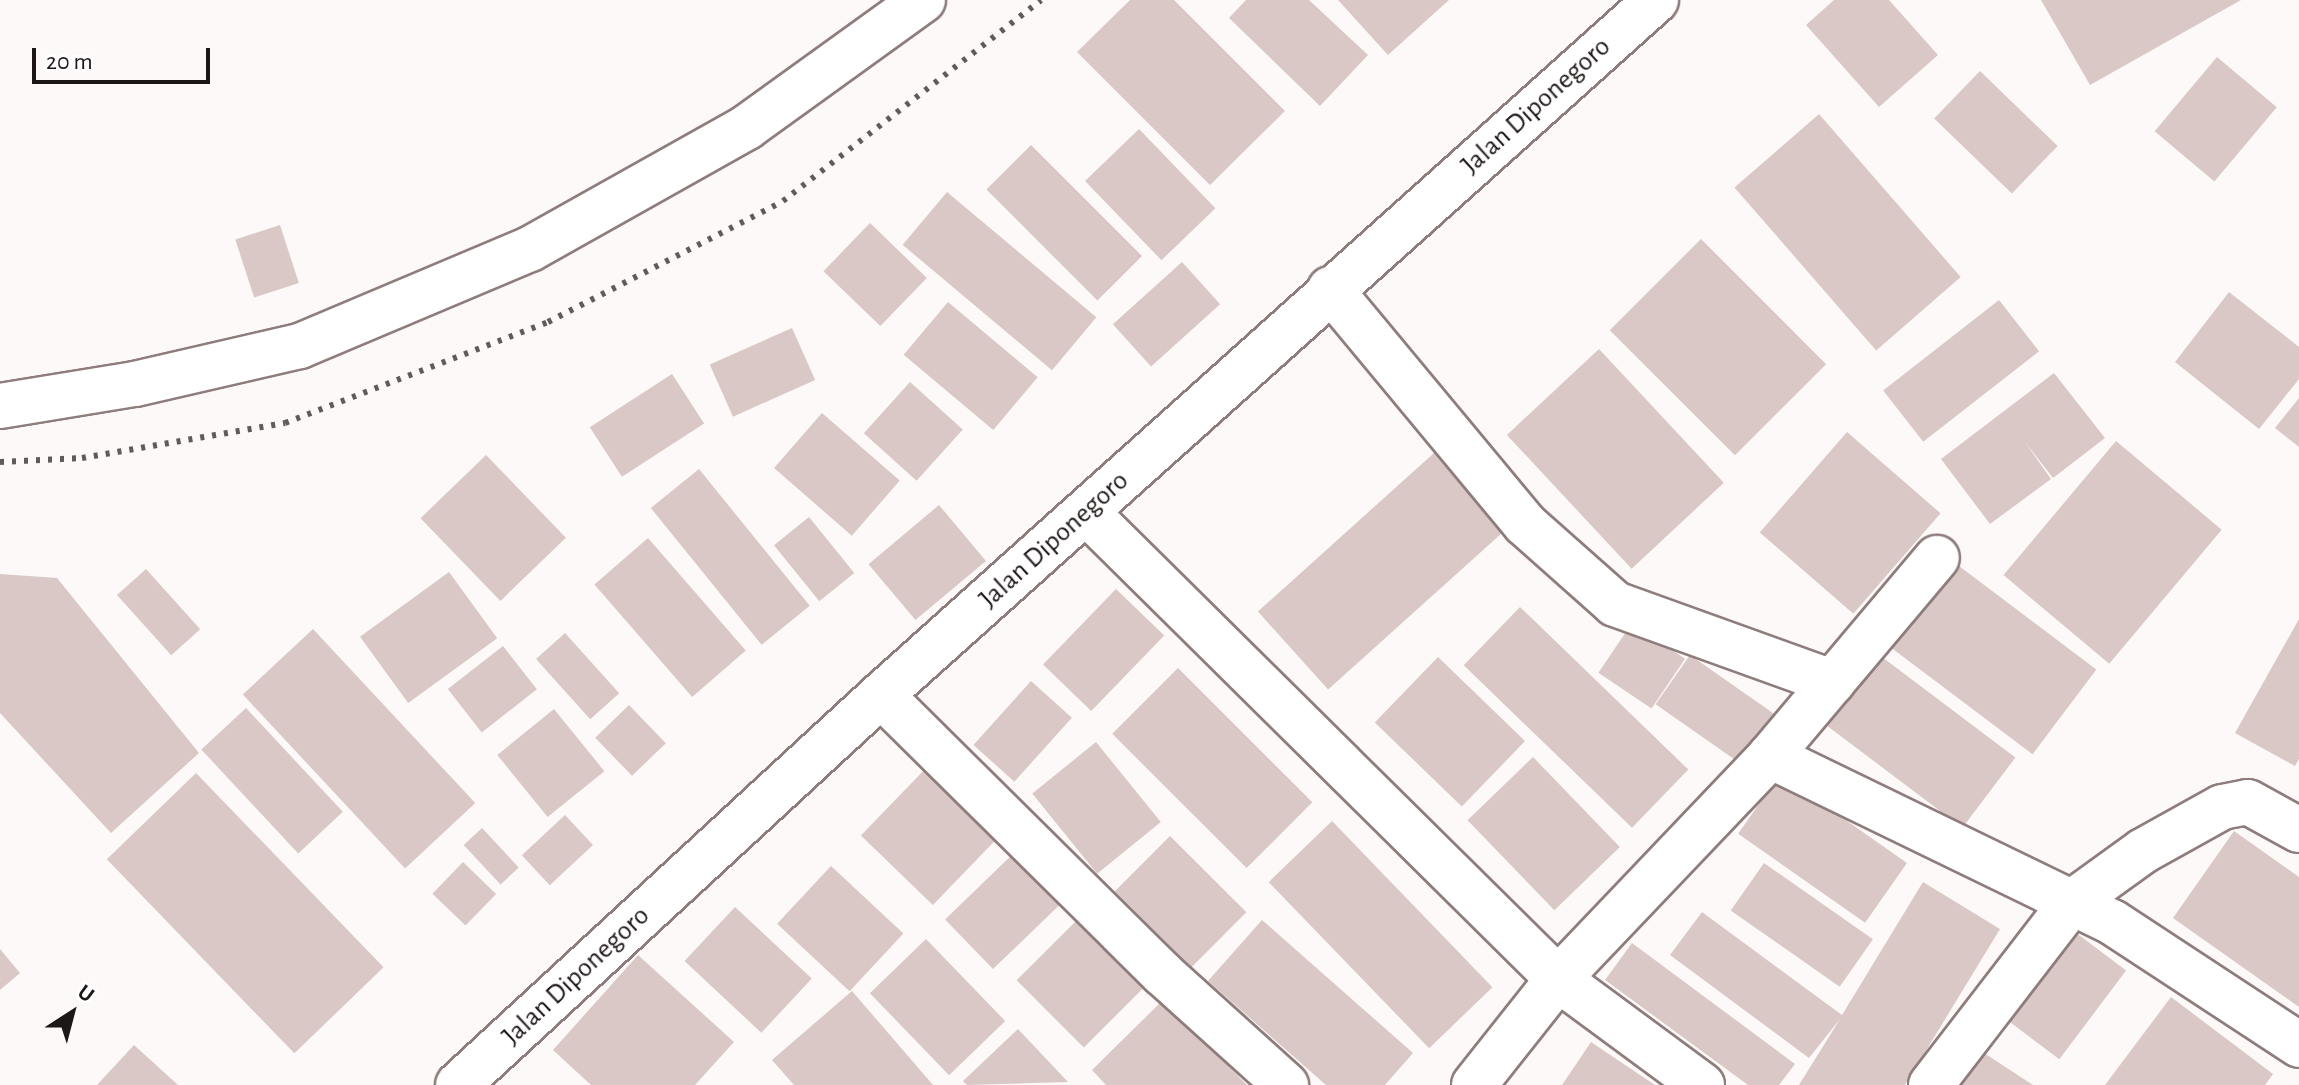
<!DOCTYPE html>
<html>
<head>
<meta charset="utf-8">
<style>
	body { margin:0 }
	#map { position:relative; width:2299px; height:1085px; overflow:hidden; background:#fcf9f8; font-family:"Alegreya Sans",sans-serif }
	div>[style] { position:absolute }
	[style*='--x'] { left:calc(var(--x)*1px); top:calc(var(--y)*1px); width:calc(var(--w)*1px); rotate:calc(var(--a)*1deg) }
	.building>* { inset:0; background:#dac8c6; transform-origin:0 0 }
	.roads { filter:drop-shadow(2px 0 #8e7d7c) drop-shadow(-2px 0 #8e7d7c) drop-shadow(0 2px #8e7d7c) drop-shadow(0 -2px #8e7d7c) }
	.minor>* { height:44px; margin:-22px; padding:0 22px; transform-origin:22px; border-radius:22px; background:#fff }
	.primary>* { height:44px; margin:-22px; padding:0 22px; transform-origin:22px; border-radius:22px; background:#fff }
	.rail>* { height:6px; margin-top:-3px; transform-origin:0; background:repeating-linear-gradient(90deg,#605b5a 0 4px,transparent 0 12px) }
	span { translate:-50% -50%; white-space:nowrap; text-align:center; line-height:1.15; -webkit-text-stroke:6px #fff; paint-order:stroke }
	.street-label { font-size:28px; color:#1d1716 }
	.north { position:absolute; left:32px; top:973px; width:80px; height:80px; -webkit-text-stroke:6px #fff; paint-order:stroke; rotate:36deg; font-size:22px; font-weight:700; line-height:32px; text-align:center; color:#1d1716 }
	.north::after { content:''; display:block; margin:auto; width:28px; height:36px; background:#1d1716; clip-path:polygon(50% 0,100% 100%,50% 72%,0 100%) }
	.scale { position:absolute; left:32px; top:48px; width:178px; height:36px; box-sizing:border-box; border:4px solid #1d1716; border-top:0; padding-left:10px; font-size:24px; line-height:28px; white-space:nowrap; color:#1d1716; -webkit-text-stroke:6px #fff; paint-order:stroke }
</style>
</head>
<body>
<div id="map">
	<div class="building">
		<i style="clip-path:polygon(1130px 0,1174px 0,1285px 111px,1210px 185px,1077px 52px)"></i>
		<i style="clip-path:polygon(1246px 0,1309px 0,1368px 55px,1320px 106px,1229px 18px)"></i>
		<i style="clip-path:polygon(1338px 0,1449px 0,1388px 55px)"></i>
		<i style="clip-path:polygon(1834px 0,1889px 0,1938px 55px,1879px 107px,1806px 25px)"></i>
		<i style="clip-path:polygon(2041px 0,2241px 0,2090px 85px)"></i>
		<i style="left:2217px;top:57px;width:78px;height:97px;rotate:40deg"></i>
		<i style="left:1980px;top:71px;width:108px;height:66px;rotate:44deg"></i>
		<i style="left:1819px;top:114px;width:216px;height:112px;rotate:49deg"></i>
		<i style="left:1139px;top:129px;width:110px;height:75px;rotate:46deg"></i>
		<i style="left:1031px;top:145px;width:157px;height:63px;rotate:45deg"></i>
		<i style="left:947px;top:192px;width:195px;height:69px;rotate:40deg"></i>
		<i style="left:870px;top:223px;width:79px;height:67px;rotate:44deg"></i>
		<i style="left:280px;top:225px;width:61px;height:47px;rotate:72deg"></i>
		<i style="left:1701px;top:239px;width:177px;height:129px;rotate:45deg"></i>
		<i style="left:1182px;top:262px;width:57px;height:93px;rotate:48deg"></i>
		<i style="clip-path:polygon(2229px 292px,2299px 347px,2299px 379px,2259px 429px,2175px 362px)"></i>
		<i style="left:1999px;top:300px;width:65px;height:147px;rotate:52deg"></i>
		<i style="left:948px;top:302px;width:117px;height:69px;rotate:40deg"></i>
		<i style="left:792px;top:328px;width:57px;height:90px;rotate:66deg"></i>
		<i style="left:1599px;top:349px;width:183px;height:126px;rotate:47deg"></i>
		<i style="clip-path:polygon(2054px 373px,2105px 438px,2053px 478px,2025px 442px,2051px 479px,1990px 524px,1941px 459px)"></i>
		<i style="left:672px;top:374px;width:59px;height:98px;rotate:57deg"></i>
		<i style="left:910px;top:382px;width:71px;height:69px;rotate:42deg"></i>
		<i style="clip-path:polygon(2299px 398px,2299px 447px,2275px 428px)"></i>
		<i style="left:822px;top:413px;width:103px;height:73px;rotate:41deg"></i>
		<i style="left:1847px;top:432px;width:124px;height:133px;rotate:41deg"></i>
		<i style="left:2116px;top:441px;width:138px;height:175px;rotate:40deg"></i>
		<i style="left:1434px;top:453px;width:105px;height:237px;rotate:48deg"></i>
		<i style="left:486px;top:455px;width:115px;height:91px;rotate:46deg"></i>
		<i style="left:699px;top:469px;width:176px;height:62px;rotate:51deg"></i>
		<i style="left:939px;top:505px;width:73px;height:92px;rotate:50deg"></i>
		<i style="left:809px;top:517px;width:72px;height:45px;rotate:51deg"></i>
		<i style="left:648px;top:538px;width:149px;height:71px;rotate:49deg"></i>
		<i style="left:1955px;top:563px;width:177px;height:106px;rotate:37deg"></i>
		<i style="left:146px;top:569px;width:81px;height:39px;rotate:48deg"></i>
		<i style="left:449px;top:572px;width:82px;height:110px;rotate:54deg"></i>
		<i style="clip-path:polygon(0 574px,57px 578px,199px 753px,111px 833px,0 713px)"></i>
		<i style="left:1116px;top:589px;width:67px;height:105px;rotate:44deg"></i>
		<i style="left:1520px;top:607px;width:234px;height:81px;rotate:44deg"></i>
		<i style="clip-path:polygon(2299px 619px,2299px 759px,2295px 766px,2235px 733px)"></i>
		<i style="left:1632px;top:623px;width:64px;height:60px;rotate:34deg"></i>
		<i style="left:313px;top:629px;width:238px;height:96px;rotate:47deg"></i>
		<i style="left:565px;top:633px;width:81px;height:39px;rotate:48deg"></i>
		<i style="left:503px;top:646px;width:55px;height:70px;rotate:52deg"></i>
		<i style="left:1878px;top:654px;width:172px;height:88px;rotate:37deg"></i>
		<i style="left:1690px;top:655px;width:111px;height:60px;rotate:35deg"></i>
		<i style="left:1438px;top:657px;width:121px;height:91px;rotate:44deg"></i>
		<i style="left:1178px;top:668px;width:190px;height:93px;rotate:45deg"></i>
		<i style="left:1031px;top:681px;width:55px;height:86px;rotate:42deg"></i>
		<i style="left:629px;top:705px;width:53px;height:47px;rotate:46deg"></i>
		<i style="left:246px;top:708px;width:142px;height:61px;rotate:47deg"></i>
		<i style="left:554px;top:709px;width:80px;height:73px;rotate:51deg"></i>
		<i style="left:1096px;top:742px;width:103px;height:82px;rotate:51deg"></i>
		<i style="left:1533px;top:757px;width:125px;height:91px;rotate:46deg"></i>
		<i style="left:929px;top:765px;width:100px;height:98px;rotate:44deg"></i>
		<i style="left:196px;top:773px;width:270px;height:124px;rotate:46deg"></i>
		<i style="left:1780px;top:774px;width:155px;height:73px;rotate:35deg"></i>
		<i style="left:565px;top:815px;width:41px;height:59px;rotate:47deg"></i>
		<i style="left:1332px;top:821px;width:231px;height:88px;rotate:46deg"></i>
		<i style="left:482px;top:828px;width:54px;height:25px;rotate:47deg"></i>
		<i style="clip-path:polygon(2234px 831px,2299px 877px,2299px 1007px,2173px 918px)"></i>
		<i style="left:1170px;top:836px;width:108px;height:78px;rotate:45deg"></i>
		<i style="left:1017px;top:850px;width:69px;height:100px;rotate:46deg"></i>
		<i style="left:463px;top:862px;width:46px;height:44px;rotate:44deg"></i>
		<i style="left:1764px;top:863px;width:133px;height:58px;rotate:35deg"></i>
		<i style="left:831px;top:866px;width:99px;height:79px;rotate:43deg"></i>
		<i style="clip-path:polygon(1923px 882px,2000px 929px,1905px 1085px,1799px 1085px,1840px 1019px,1809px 1058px,1670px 955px,1702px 912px,1842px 1015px)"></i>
		<i style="left:735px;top:907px;width:105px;height:74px;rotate:43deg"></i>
		<i style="left:1081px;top:916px;width:95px;height:91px;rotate:45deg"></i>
		<i style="clip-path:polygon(1262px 920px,1413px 1053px,1385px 1085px,1326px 1085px,1208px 981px)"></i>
		<i style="left:2063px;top:923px;width:79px;height:111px;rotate:37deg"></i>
		<i style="left:926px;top:939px;width:114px;height:78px;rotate:46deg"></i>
		<i style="clip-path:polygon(1632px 943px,1795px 1064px,1779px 1085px,1748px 1085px,1605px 980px)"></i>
		<i style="clip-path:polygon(0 949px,20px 973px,0 990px)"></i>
		<i style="clip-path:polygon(638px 955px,734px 1042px,695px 1085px,591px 1085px,553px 1050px)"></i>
		<i style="clip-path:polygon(852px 991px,933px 1085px,794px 1085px,772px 1060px)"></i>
		<i style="clip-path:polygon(2171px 997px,2273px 1074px,2265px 1085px,2105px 1085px)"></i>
		<i style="clip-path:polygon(1163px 1000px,1247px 1085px,1106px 1085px,1092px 1070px)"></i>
		<i style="clip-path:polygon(1018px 1029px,1068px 1082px,967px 1085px,963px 1081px)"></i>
		<i style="clip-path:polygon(1591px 1042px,1655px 1085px,1562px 1085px)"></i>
		<i style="clip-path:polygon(134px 1045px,178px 1085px,97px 1085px)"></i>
		<i style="clip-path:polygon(1981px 1051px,2033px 1085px,1959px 1085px)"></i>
	</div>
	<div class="roads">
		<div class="minor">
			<i style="--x:1330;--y:289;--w:305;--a:50.3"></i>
			<i style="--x:1525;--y:524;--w:120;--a:41.6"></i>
			<i style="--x:1615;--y:604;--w:231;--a:19.8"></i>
			<i style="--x:0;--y:406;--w:137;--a:-9.3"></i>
			<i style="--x:135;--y:384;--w:169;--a:-13"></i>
			<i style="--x:300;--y:346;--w:250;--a:-22.9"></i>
			<i style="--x:530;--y:249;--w:249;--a:-29.3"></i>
			<i style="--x:747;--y:127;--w:217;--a:-35.8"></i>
			<i style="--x:1086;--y:512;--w:664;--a:44.69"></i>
			<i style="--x:1558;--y:979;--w:179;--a:36.4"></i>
			<i style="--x:881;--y:695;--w:397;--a:44.7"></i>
			<i style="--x:1163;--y:974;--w:166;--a:42.1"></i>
			<i style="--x:1770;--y:756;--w:380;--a:25.9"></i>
			<i style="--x:2112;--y:922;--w:224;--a:33.3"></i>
			<i style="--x:1474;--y:1085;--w:135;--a:-51.6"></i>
			<i style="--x:1558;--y:979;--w:308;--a:-46.4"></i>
			<i style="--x:1770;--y:756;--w:259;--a:-49.9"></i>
			<i style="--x:1931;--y:1085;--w:230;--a:-52.4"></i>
			<i style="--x:2071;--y:903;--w:89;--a:-35.8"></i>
			<i style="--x:2143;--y:851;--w:90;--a:-29.1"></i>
			<i style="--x:2222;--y:807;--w:26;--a:-11"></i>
			<i style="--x:2248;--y:802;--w:58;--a:28.8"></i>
		</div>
		<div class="primary">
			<i style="--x:458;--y:1085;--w:575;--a:-42.68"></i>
			<i style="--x:881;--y:695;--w:1041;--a:-41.88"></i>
		</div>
	</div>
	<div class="rail">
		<i style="--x:0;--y:462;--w:82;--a:-2.8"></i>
		<i style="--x:82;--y:458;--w:206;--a:-9.8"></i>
		<i style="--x:285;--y:423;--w:282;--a:-21"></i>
		<i style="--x:548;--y:322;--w:264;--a:-27.2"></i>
		<i style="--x:783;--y:201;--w:327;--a:-37.9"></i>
	</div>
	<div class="street-label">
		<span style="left:1536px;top:106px;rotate:-42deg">Jalan Diponegoro</span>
		<span style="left:1054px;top:540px;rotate:-42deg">Jalan Diponegoro</span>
		<span style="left:576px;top:976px;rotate:-43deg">Jalan Diponegoro</span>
	</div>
	<div class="north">U</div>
	<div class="scale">20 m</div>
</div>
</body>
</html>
